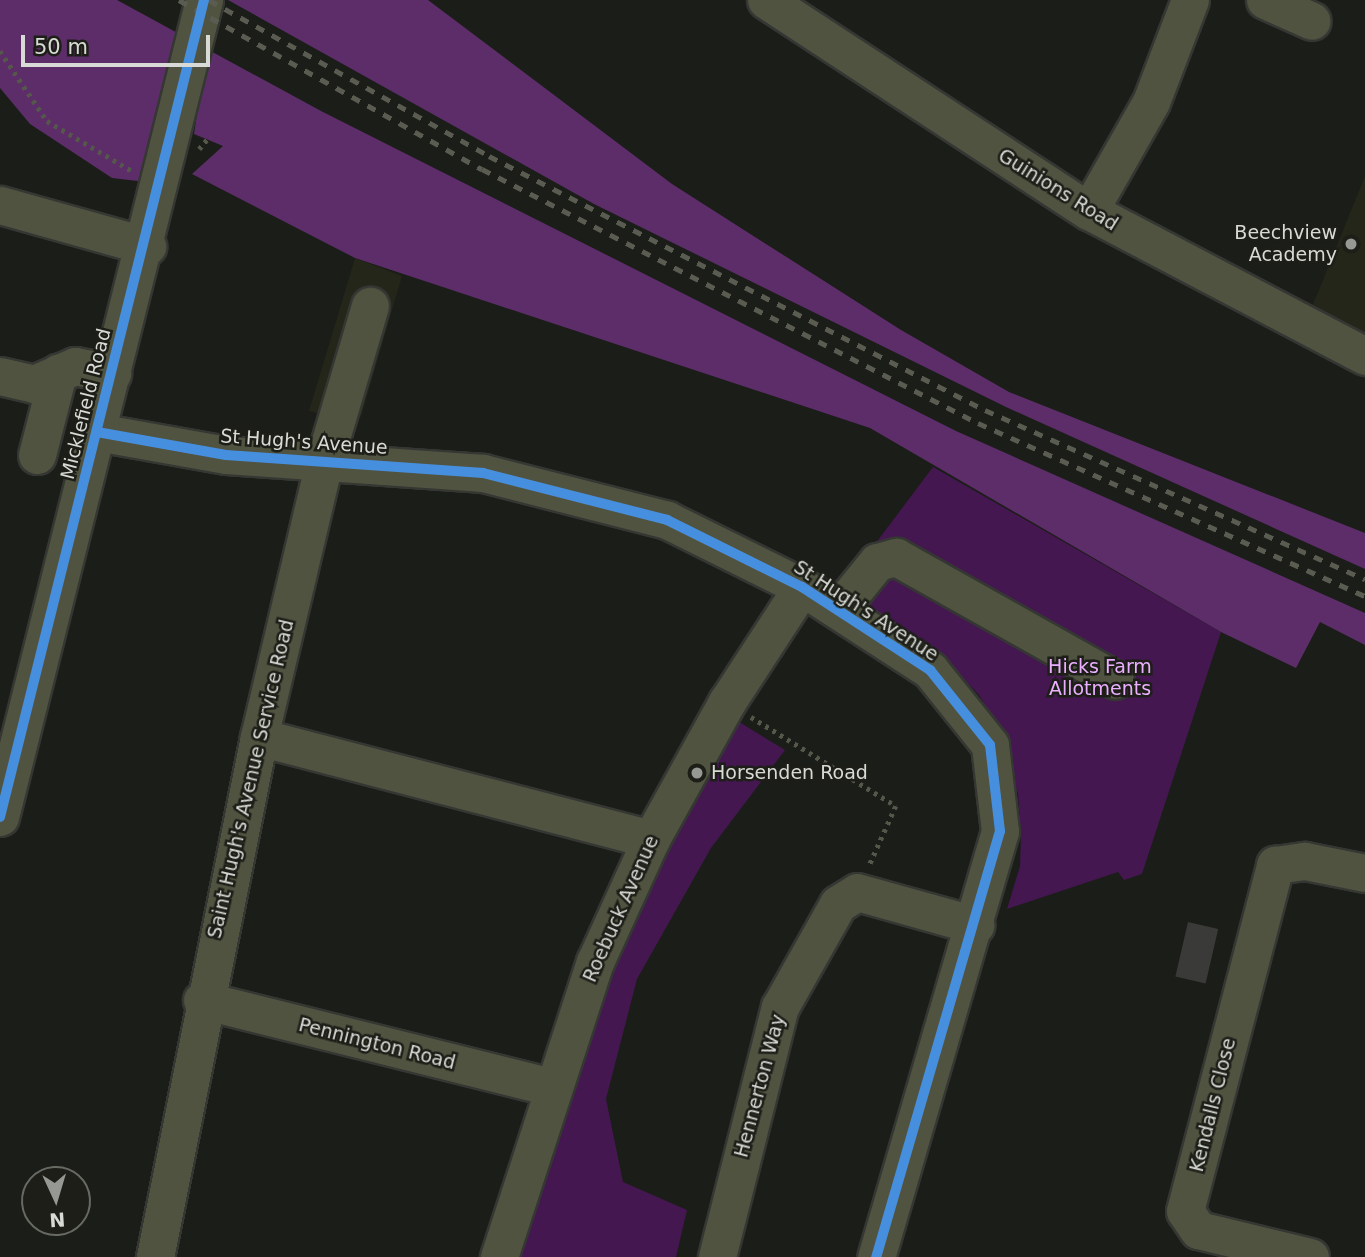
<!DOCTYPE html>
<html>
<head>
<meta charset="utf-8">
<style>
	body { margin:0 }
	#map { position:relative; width:1365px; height:1257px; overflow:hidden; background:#1b1d18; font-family:"DejaVu Sans",sans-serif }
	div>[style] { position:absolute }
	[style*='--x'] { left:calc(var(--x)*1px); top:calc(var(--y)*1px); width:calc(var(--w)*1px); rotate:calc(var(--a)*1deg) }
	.built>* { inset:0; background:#232619 }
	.green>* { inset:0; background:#441750 }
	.forest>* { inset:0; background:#5c2d69 }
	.building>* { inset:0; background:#3a3b38; transform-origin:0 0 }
	.path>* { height:4.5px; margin-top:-2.25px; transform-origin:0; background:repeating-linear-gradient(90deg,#55574a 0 3.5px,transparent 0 8.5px) }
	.roads { filter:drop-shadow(2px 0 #353733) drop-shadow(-2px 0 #353733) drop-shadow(0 2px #353733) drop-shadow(0 -2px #353733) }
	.minor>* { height:37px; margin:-18.5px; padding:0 18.5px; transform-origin:18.5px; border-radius:18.5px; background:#515341 }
	.rail>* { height:5px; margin-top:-2.5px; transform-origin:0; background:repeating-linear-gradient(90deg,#5a5c51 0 9px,transparent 0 18px) }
	.cycleway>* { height:10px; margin:-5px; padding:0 5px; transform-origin:5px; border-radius:5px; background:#468fdf }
	.dots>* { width:19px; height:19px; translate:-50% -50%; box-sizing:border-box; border:4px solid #1c1e17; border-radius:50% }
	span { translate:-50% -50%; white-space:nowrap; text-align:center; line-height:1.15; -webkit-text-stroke:5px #1c1e17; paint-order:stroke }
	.street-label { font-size:19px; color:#d8dad5 }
	.poi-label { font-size:19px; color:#d8dad5 }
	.right { translate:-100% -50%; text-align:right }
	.left { translate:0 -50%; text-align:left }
	.park-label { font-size:19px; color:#eaaffe }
	.north { position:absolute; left:21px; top:1166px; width:70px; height:70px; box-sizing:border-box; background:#1c1e17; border:2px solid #676963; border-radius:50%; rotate:176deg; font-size:19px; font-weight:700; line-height:28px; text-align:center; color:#d8dad5 }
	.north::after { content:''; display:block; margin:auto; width:24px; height:32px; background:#969893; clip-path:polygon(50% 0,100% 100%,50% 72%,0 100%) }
	.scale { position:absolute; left:21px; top:35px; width:189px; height:32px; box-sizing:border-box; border:4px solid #d8dad5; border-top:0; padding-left:9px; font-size:21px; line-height:24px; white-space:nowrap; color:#d8dad5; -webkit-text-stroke:5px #1c1e17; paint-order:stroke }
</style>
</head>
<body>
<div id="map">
	<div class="built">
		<i style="clip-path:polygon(1365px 176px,1365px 335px,1310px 312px)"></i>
		<i style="clip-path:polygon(355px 258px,402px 276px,361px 417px,333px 418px,309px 411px)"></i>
	</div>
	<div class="green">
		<i style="clip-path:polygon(933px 467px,1221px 632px,1142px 874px,1124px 880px,1118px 872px,1007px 909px,1020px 866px,1021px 835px,1018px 794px,1000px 729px,979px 695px,950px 664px,842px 588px)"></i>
		<i style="clip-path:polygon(736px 720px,785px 750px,711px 848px,637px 979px,606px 1099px,623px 1182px,687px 1210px,676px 1257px,509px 1257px,560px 1078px,666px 838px)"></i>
	</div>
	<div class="forest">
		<i style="clip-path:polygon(0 0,117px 0,321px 111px,956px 431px,1365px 613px,1365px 645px,1320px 622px,1296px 668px,1221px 632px,870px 428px,355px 258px,192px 174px,223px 146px,194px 134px,201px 88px,146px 182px,112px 178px,30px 124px,0 88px)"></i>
		<i style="clip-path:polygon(228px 0,428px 0,672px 184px,901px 330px,1009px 392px,1365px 533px,1365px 569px,1006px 407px,594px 204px)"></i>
	</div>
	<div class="building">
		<i style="left:1188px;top:922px;width:31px;height:56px;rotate:13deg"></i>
	</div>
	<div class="path">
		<i style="--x:0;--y:51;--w:84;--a:56.1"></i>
		<i style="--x:47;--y:121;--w:99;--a:30.5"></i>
		<i style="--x:199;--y:149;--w:17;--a:-50"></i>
		<i style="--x:751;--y:717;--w:170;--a:31.5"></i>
		<i style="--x:896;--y:806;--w:64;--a:114.1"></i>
	</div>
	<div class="roads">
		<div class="minor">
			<i style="--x:766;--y:0;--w:386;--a:33.2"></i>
			<i style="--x:1089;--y:211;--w:312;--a:27.7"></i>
			<i style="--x:1265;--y:0;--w:51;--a:24.1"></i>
			<i style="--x:0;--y:205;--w:153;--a:15.6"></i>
			<i style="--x:1089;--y:211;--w:125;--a:-60.4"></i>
			<i style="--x:1151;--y:102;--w:109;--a:-69.1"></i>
			<i style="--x:0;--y:376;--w:35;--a:13"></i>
			<i style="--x:34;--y:384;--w:45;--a:-23.7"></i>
			<i style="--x:75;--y:366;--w:38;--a:11"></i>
			<i style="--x:97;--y:432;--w:131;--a:10.1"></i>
			<i style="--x:226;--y:455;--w:258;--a:4"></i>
			<i style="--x:483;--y:473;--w:190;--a:14.3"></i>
			<i style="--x:667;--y:520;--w:151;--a:26.4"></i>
			<i style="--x:802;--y:587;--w:153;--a:33"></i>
			<i style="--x:930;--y:670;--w:96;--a:51.3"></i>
			<i style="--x:990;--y:745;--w:87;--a:83.4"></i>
			<i style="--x:1000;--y:831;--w:444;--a:106.2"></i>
			<i style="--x:37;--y:455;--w:85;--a:-75.6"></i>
			<i style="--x:838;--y:610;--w:62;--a:-50.9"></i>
			<i style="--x:877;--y:562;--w:20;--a:-15"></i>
			<i style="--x:896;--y:557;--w:251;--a:29.3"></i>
			<i style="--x:259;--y:737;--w:405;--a:14.6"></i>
			<i style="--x:0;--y:817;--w:842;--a:-75.98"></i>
			<i style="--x:202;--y:1000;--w:360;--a:14"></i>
			<i style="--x:155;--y:1257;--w:530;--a:-78.69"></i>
			<i style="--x:259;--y:737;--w:283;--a:-76.7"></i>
			<i style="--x:324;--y:462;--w:163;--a:-73.6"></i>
			<i style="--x:499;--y:1257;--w:310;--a:-72"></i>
			<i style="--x:595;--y:962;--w:135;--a:-65.5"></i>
			<i style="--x:651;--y:839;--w:157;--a:-61"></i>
			<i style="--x:727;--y:702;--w:137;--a:-56.9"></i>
			<i style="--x:717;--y:1257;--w:258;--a:-75.9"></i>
			<i style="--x:780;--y:1007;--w:118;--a:-60.6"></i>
			<i style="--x:838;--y:904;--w:22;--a:-32"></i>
			<i style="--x:857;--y:892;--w:123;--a:15.6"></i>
			<i style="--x:1310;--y:1257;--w:115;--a:-166.4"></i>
			<i style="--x:1198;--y:1230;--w:23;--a:-124"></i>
			<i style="--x:1185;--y:1211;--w:358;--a:-75.4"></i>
			<i style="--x:1275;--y:865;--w:30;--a:-8"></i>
			<i style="--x:1305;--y:861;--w:61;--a:11.3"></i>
		</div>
	</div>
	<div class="rail">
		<i style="--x:179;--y:0;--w:347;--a:29.2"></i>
		<i style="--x:482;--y:169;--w:557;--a:27.12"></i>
		<i style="--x:978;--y:423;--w:424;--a:24.1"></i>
		<i style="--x:209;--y:0;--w:321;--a:29.1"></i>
		<i style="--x:489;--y:156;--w:557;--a:27.12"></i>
		<i style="--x:985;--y:410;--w:416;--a:24"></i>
	</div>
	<div class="cycleway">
		<i style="--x:97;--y:432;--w:131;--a:10.1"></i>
		<i style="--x:226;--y:455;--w:258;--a:4"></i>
		<i style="--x:483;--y:473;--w:190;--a:14.3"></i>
		<i style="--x:667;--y:520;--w:151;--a:26.4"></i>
		<i style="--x:802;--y:587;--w:153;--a:33"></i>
		<i style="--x:930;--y:670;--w:96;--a:51.3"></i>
		<i style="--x:990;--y:745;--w:87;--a:83.4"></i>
		<i style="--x:1000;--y:831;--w:444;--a:106.2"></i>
		<i style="--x:0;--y:817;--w:842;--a:-75.98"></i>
	</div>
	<div class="dots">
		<i style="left:1351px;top:244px;background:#969893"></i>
		<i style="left:697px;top:773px;background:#969893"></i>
	</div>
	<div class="street-label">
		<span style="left:1058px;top:190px;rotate:32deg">Guinions Road</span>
		<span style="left:86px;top:404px;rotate:-76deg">Micklefield Road</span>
		<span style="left:304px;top:442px;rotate:4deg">St Hugh's Avenue</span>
		<span style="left:866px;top:611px;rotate:33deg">St Hugh's Avenue</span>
		<span style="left:251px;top:779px;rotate:-77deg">Saint Hugh's Avenue Service Road</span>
		<span style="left:621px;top:909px;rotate:-66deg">Roebuck Avenue</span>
		<span style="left:377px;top:1044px;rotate:14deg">Pennington Road</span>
		<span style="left:760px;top:1086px;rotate:-75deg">Hennerton Way</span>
		<span style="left:1213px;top:1105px;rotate:-76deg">Kendalls Close</span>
	</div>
	<div class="poi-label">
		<span class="right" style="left:1337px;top:244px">Beechview<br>Academy</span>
		<span class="left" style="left:711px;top:773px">Horsenden Road</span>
	</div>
	<div class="park-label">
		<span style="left:1100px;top:678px">Hicks Farm<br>Allotments</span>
	</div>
	<div class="north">N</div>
	<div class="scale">50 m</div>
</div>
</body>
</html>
